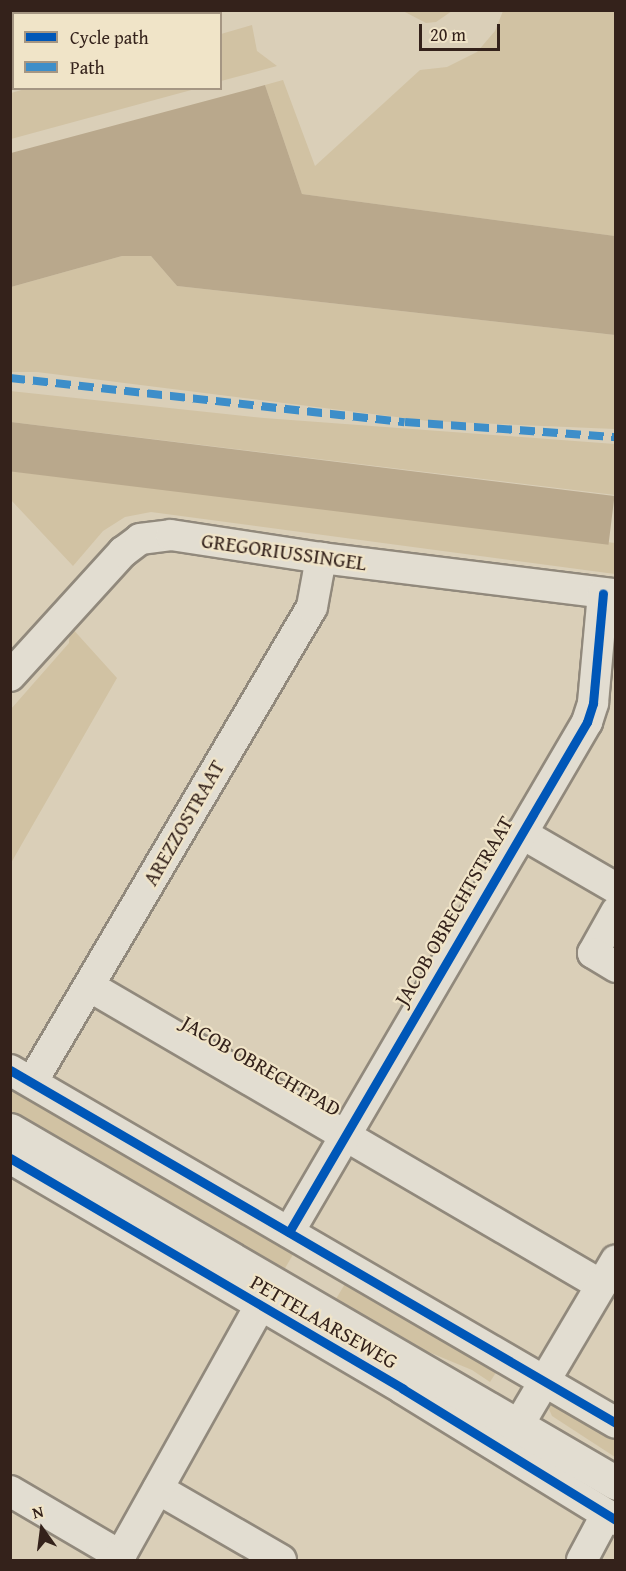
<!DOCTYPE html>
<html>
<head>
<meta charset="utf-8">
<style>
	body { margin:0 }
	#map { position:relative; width:626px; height:1571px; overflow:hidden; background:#dacfb8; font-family:"Gentium Book Plus",serif }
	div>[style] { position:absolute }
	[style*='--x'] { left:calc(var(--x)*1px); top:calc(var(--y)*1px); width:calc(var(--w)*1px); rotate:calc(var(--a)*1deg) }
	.green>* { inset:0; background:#d1c2a3; transform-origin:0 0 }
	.water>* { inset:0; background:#b9a88c; transform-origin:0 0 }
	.roads { filter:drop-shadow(2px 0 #91897c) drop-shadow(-2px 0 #91897c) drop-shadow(0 2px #91897c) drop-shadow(0 -2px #91897c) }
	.minor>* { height:30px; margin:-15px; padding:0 15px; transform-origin:15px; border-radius:15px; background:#e2ddd1 }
	.tertiary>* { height:33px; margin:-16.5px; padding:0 16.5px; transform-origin:16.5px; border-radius:16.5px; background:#e2ddd1 }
	.secondary>* { height:33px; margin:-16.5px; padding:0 16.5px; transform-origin:16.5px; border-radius:16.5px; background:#e2ddd1 }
	.quiet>* { height:8px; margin-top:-4px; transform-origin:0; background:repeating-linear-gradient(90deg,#3d8ec9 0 15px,transparent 0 23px) }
	.cycleway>* { height:9px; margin:-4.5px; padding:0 4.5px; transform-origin:4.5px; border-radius:4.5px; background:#0057b8 }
	span { translate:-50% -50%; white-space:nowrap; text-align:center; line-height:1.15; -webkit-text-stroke:4.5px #f0e4c8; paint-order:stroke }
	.street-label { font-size:21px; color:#34221b }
	.frame { position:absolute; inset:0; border:12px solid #34221b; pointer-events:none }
	.legend { position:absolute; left:12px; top:12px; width:210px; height:78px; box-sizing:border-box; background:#f0e4c8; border:2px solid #a59683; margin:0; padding:8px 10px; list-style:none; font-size:18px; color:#34221b }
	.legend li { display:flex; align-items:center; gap:12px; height:30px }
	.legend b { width:30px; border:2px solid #a59683 }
	.north { position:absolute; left:12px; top:1499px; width:60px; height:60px; -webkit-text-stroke:4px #f0e4c8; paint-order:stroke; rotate:346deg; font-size:16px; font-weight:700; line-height:24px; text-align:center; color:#34221b }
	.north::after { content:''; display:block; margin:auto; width:21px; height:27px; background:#34221b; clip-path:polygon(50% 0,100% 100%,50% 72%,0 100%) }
	.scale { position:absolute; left:419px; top:24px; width:81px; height:27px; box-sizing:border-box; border:3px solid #34221b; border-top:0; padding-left:8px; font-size:18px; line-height:21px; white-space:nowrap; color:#34221b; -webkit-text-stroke:4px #f0e4c8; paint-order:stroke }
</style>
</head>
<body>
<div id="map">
	<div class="green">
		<i style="clip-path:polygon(132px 10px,230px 10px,230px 11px,123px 13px)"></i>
		<i style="clip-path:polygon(403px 11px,452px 11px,436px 22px,426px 23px)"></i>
		<i style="clip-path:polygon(503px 11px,615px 11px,615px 236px,302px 194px,265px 85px,283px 80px,315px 166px,420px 70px,447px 67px,477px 52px,495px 31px)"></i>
		<i style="clip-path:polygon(252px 25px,257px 51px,277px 66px,221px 81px,221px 34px)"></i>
		<i style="clip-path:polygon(25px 89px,25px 88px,195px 89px,11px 139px,11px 93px)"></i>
		<i style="clip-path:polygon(122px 256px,151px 256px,177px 286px,615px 335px,615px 429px,429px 421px,37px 372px,11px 372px,11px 287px)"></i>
		<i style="clip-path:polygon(10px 391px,264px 418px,615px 444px,615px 495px,11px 422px)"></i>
		<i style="clip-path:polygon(11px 471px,615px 543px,615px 574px,151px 512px,125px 517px,103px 531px,73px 566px,11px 500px)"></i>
		<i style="clip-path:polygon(70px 626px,117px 678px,11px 863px,11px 709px,69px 643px)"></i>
		<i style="left:11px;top:1079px;width:332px;height:29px;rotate:30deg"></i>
		<i style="clip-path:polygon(349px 1277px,500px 1366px,490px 1382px,472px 1370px,419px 1348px,336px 1299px)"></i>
		<i style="clip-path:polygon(554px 1396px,615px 1432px,615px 1457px,552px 1416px,548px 1407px)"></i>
	</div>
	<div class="water">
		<i style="clip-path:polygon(265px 85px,302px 194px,615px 236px,615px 335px,177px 286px,151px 256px,122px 256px,11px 287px,11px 153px)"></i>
		<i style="left:11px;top:422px;width:608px;height:49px;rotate:7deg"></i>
	</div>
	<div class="roads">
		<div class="minor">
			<i style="--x:10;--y:676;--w:168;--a:-47.7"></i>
			<i style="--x:123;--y:552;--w:21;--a:-37"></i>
			<i style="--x:140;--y:539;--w:31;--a:-7"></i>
			<i style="--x:171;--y:535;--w:152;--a:8.7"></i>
			<i style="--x:321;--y:558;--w:297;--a:7"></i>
			<i style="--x:521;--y:833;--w:110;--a:30.1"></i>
			<i style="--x:616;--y:912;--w:47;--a:119.3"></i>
			<i style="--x:593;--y:953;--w:27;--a:31"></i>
			<i style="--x:89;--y:986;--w:593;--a:30.28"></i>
			<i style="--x:10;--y:1070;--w:701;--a:30.22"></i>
			<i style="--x:32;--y:1082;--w:551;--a:-59.48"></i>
			<i style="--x:312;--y:607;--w:50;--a:-79.6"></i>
			<i style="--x:10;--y:1158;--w:456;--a:30.4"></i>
			<i style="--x:403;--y:1389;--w:250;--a:31.6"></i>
			<i style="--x:289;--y:1232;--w:591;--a:-59.7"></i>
			<i style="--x:587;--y:722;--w:20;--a:-72"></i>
			<i style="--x:593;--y:703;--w:110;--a:-84.8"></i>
			<i style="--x:505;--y:1448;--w:218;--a:-59.4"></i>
			<i style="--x:158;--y:1489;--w:142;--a:30"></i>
			<i style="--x:10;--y:1491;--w:129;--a:30.4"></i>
			<i style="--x:118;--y:1560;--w:291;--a:-60.8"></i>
			<i style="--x:582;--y:1560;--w:49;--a:-61.9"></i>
		</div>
		<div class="tertiary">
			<i style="--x:10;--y:1130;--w:701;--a:30.22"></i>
		</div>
		<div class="secondary">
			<i style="--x:76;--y:14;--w:8;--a:-30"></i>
			<i style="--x:10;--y:38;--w:4;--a:-14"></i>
		</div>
	</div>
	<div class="quiet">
		<i style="--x:10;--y:378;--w:397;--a:6.4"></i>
		<i style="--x:405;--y:422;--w:212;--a:4.1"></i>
	</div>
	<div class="cycleway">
		<i style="--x:10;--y:1070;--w:701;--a:30.22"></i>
		<i style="--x:10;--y:1158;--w:456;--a:30.4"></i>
		<i style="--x:403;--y:1389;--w:250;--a:31.6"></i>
		<i style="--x:289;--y:1232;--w:591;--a:-59.7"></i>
		<i style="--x:587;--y:722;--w:20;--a:-72"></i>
		<i style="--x:593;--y:703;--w:110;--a:-84.8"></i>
	</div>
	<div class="street-label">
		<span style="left:284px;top:552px;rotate:8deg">GREGORIUSSINGEL</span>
		<span style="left:184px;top:823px;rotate:-60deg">AREZZOSTRAAT</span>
		<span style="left:454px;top:911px;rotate:-60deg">JACOB OBRECHTSTRAAT</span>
		<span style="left:261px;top:1066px;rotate:30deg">JACOB OBRECHTPAD</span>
		<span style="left:324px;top:1322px;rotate:30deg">PETTELAARSEWEG</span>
	</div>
	<div class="frame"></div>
	<ul class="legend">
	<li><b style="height:8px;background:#0057b8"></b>Cycle path</li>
	<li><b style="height:8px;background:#3d8ec9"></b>Path</li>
	</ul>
	<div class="north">N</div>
	<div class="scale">20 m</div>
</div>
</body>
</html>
